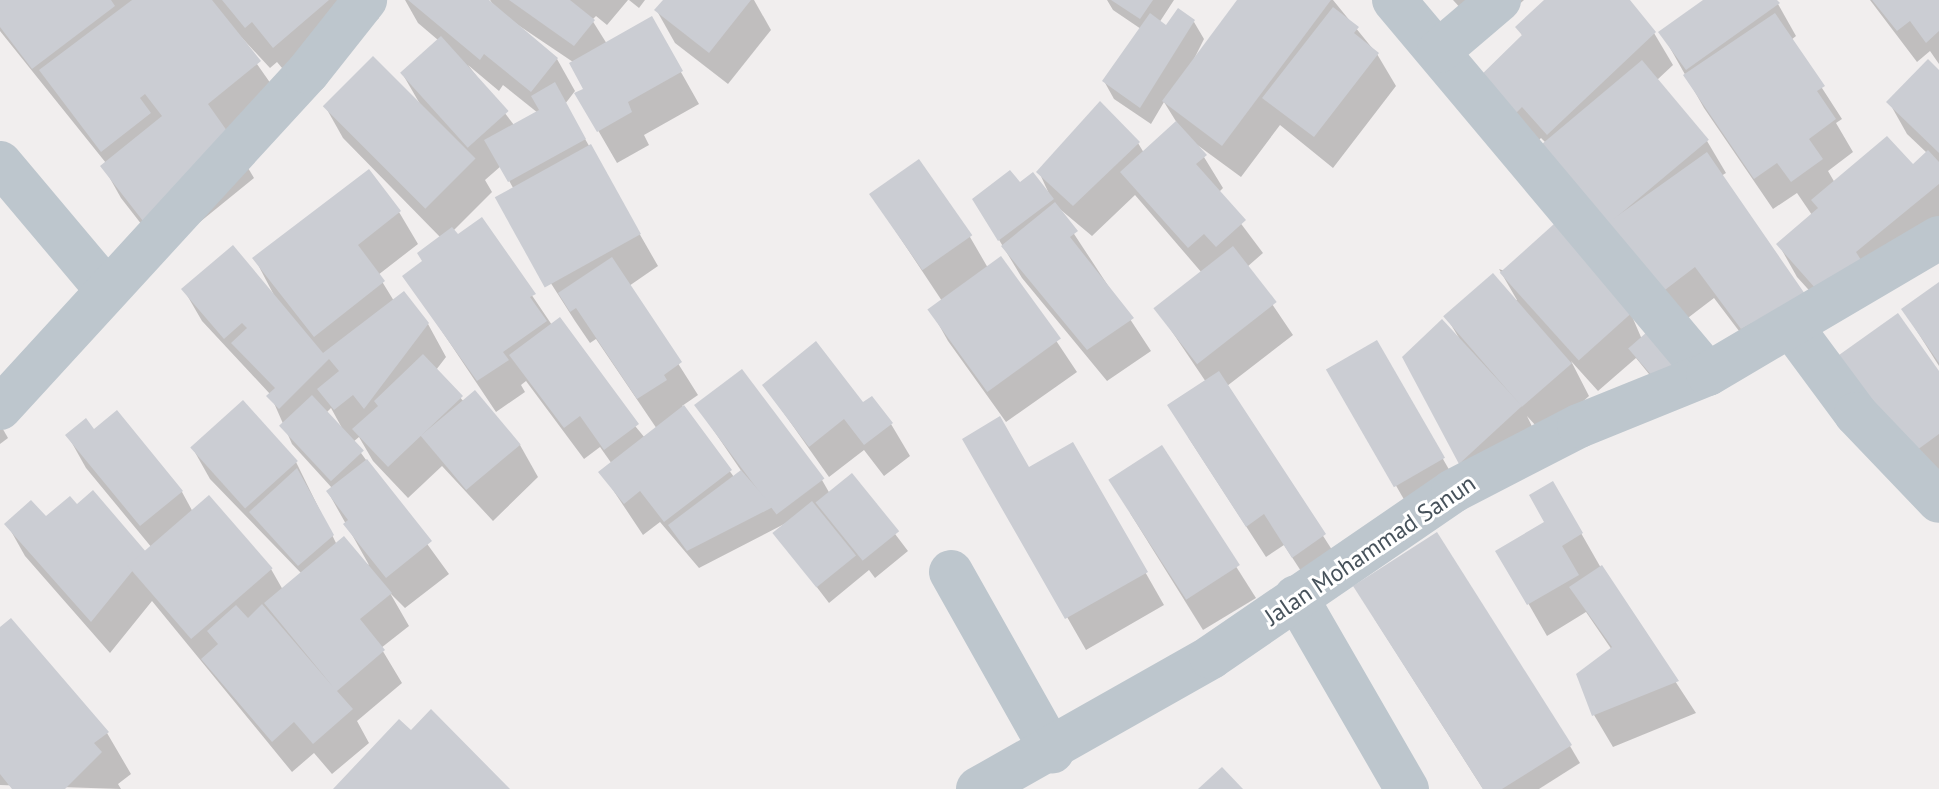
<!DOCTYPE html>
<html>
<head>
<meta charset="utf-8">
<style>
	body { margin:0 }
	#map { position:relative; width:1939px; height:789px; overflow:hidden; background:#f1eeee; font-family:"PT Sans",sans-serif }
	div>[style] { position:absolute }
	[style*='--x'] { left:calc(var(--x)*1px); top:calc(var(--y)*1px); width:calc(var(--w)*1px); rotate:calc(var(--a)*1deg) }
	.shadow>* { inset:0; background:#0003; transform-origin:0 0 }
	.building>* { inset:0; background:#cbcdd3; transform-origin:0 0 }
	.minor>* { height:44px; margin:-22px; padding:0 22px; transform-origin:22px; border-radius:22px; background:#bdc6cd }
	span { translate:-50% -50%; white-space:nowrap; text-align:center; line-height:1.15; -webkit-text-stroke:6px #fff; paint-order:stroke }
	.street-label { font-size:24px; color:#47525b }
</style>
</head>
<body>
<div id="map">
	<div class="shadow">
		<i style="clip-path:polygon(0 0,369px 0,379px 18px,298px 87px,277px 62px,270px 68px,229px 24px,278px 94px,235px 146px,254px 178px,163px 252px,121px 198px,103px 166px,106px 163px,0 31px)"></i>
		<i style="clip-path:polygon(evenodd,405px 0,486px 0,494px 6px,490px 0,628px 0,607px 25px,596px 16px,592px 20px,607px 44px,651px 19px,699px 104px,644px 135px,649px 145px,617px 163px,577px 94px,586px 90px,573px 62px,506px 17px,557px 59px,575px 91px,565px 104px,658px 266px,629px 286px,698px 395px,682px 406px,734px 477px,742px 472px,697px 406px,822px 480px,830px 494px,851px 476px,908px 551px,875px 578px,869px 570px,829px 603px,776px 534px,788px 522px,699px 568px,660px 522px,643px 535px,601px 472px,612px 464px,600px 447px,584px 459px,526px 381px,521px 385px,525px 392px,496px 412px,405px 276px,424px 262px,441px 238px,343px 138px,325px 106px,420px 104px,402px 73px,438px 40px,418px 23px,405px 0,468px 65px,499px 91px,503px 85px,538px 113px,514px 125px,468px 65px,405px 0,501px 166px,517px 195px,501px 205px,575px 321px,590px 343px,596px 339px,657px 429px,645px 438px,552px 325px,481px 220px,457px 237px,453px 231px,492px 192px,485px 180px,501px 166px)"></i>
		<i style="clip-path:polygon(629px 0,645px 0,639px 8px)"></i>
		<i style="clip-path:polygon(665px 0,754px 0,771px 30px,728px 84px,675px 43px,657px 11px)"></i>
		<i style="clip-path:polygon(1107px 0,1174px 0,1159px 23px,1166px 28px,1194px 22px,1204px 39px,1191px 65px,1240px 0,1333px 0,1377px 54px,1396px 86px,1333px 168px,1280px 125px,1241px 177px,1196px 144px,1223px 188px,1218px 193px,1263px 253px,1247px 267px,1293px 335px,1227px 386px,1343px 567px,1312px 588px,1284px 545px,1266px 557px,1188px 437px,1206px 382px,1156px 308px,1202px 273px,1135px 195px,1092px 236px,1055px 205px,1151px 351px,1107px 381px,1022px 278px,975px 200px,1020px 185px,1051px 198px,1039px 172px,1138px 143px,1144px 153px,1177px 123px,1164px 102px,1151px 124px,1114px 99px,1104px 81px,1141px 29px,1113px 10px)"></i>
		<i style="clip-path:polygon(1453px 0,1524px 0,1485px 35px)"></i>
		<i style="clip-path:polygon(1547px 0,1627px 0,1654px 33px,1673px 65px,1657px 80px,1707px 141px,1726px 173px,1721px 176px,1761px 360px,1714px 298px,1676px 327px,1546px 143px,1541px 138px,1530px 149px,1496px 113px,1523px 37px,1518px 28px)"></i>
		<i style="clip-path:polygon(1706px 0,1775px 0,1778px 4px,1796px 36px,1791px 40px,1842px 119px,1836px 123px,1853px 152px,1828px 171px,1835px 183px,1913px 167px,1927px 153px,1907px 134px,1889px 102px,1939px 73px,1939px 231px,1836px 320px,1797px 277px,1779px 245px,1812px 215px,1797px 193px,1773px 209px,1704px 108px,1661px 32px)"></i>
		<i style="clip-path:polygon(1870px 0,1939px 0,1939px 64px,1930px 51px,1917px 62px)"></i>
		<i style="clip-path:polygon(871px 194px,970px 237px,988px 268px,1001px 258px,1077px 372px,1006px 422px,948px 341px,930px 309px,942px 301px)"></i>
		<i style="clip-path:polygon(evenodd,399px 212px,418px 244px,378px 275px,394px 301px,428px 324px,446px 357px,436px 370px,465px 403px,520px 445px,538px 477px,493px 521px,442px 466px,408px 498px,373px 461px,359px 437px,353px 442px,449px 574px,405px 608px,390px 593px,409px 626px,381px 648px,402px 683px,357px 721px,369px 743px,332px 774px,314px 753px,292px 772px,152px 601px,110px 653px,25px 556px,7px 524px,45px 519px,145px 554px,150px 561px,157px 554px,86px 468px,68px 436px,94px 432px,182px 492px,194px 514px,271px 569px,283px 590px,302px 574px,210px 479px,192px 447px,296px 462px,337px 545px,369px 565px,328px 492px,332px 488px,292px 444px,270px 394px,202px 321px,184px 290px,276px 299px,255px 259px,399px 212px,331px 408px,342px 428px,326px 413px,331px 408px)"></i>
		<i style="clip-path:polygon(1499px 269px,1631px 314px,1666px 395px,1636px 358px,1598px 391px,1571px 361px,1589px 396px,1545px 436px,1527px 416px,1538px 439px,1460px 463px,1459px 338px,1447px 318px,1517px 300px)"></i>
		<i style="clip-path:polygon(1939px 285px,1939px 366px,1903px 309px)"></i>
		<i style="left:1376px;top:343px;width:170px;height:54px;rotate:60deg"></i>
		<i style="clip-path:polygon(1939px 374px,1939px 479px,1878px 415px)"></i>
		<i style="clip-path:polygon(764px 385px,891px 424px,910px 456px,884px 476px,864px 450px,829px 477px)"></i>
		<i style="clip-path:polygon(0 424px,8px 438px,0 444px)"></i>
		<i style="clip-path:polygon(965px 439px,1029px 469px,1072px 444px,1164px 605px,1086px 650px)"></i>
		<i style="clip-path:polygon(1161px 448px,1256px 598px,1203px 630px,1130px 513px)"></i>
		<i style="clip-path:polygon(1553px 484px,1601px 568px,1696px 713px,1613px 747px,1594px 715px,1612px 650px,1586px 612px,1547px 636px,1498px 551px,1547px 523px)"></i>
		<i style="clip-path:polygon(1374px 618px,1570px 746px,1580px 763px,1539px 789px,1483px 789px)"></i>
		<i style="clip-path:polygon(0 629px,107px 733px,131px 774px,118px 784px,121px 789px,0 785px)"></i>
	</div>
	<div class="building">
		<i style="clip-path:polygon(0 0,111px 0,115px 6px,32px 69px,0 27px)"></i>
		<i style="clip-path:polygon(132px 0,212px 0,261px 61px,208px 104px,237px 145px,143px 221px,100px 166px,162px 116px,145px 94px,140px 98px,151px 113px,101px 152px,39px 70px)"></i>
		<i style="clip-path:polygon(222px 0,329px 0,273px 48px,252px 22px,245px 28px)"></i>
		<i style="clip-path:polygon(408px 0,489px 0,558px 58px,531px 92px,484px 54px,480px 60px)"></i>
		<i style="clip-path:polygon(509px 0,570px 0,595px 20px,574px 46px)"></i>
		<i style="clip-path:polygon(663px 0,751px 0,709px 53px,654px 10px)"></i>
		<i style="clip-path:polygon(1111px 0,1153px 0,1140px 19px)"></i>
		<i style="clip-path:polygon(1237px 0,1331px 0,1222px 146px,1162px 101px)"></i>
		<i style="clip-path:polygon(1544px 0,1630px 0,1656px 32px,1547px 135px,1522px 107px,1511px 118px,1475px 81px,1522px 35px,1515px 27px)"></i>
		<i style="clip-path:polygon(1703px 0,1777px 0,1780px 3px,1686px 70px,1658px 32px)"></i>
		<i style="clip-path:polygon(1872px 0,1939px 0,1939px 31px,1926px 43px,1910px 21px,1897px 31px)"></i>
		<i style="clip-path:polygon(1333px 7px,1359px 27px,1354px 33px,1379px 53px,1314px 137px,1262px 98px)"></i>
		<i style="clip-path:polygon(1178px 8px,1195px 20px,1140px 108px,1102px 81px,1150px 13px,1166px 25px)"></i>
		<i style="clip-path:polygon(1775px 13px,1825px 86px,1817px 91px,1836px 119px,1809px 139px,1823px 159px,1791px 182px,1777px 163px,1754px 179px,1683px 75px)"></i>
		<i style="clip-path:polygon(652px 16px,683px 71px,628px 102px,632px 112px,597px 132px,574px 93px,583px 89px,569px 63px)"></i>
		<i style="left:441px;top:36px;width:101px;height:55px;rotate:48deg"></i>
		<i style="left:373px;top:56px;width:145px;height:71px;rotate:45deg"></i>
		<i style="clip-path:polygon(1928px 59px,1939px 70px,1939px 153px,1886px 102px)"></i>
		<i style="left:1642px;top:60px;width:104px;height:143px;rotate:50deg"></i>
		<i style="clip-path:polygon(555px 82px,586px 139px,508px 182px,484px 140px,539px 110px,531px 96px)"></i>
		<i style="clip-path:polygon(1100px 101px,1140px 142px,1073px 206px,1036px 172px)"></i>
		<i style="clip-path:polygon(1176px 121px,1207px 155px,1196px 164px,1246px 220px,1216px 247px,1204px 234px,1188px 248px,1120px 172px)"></i>
		<i style="clip-path:polygon(1887px 136px,1913px 164px,1928px 150px,1939px 162px,1939px 184px,1856px 252px,1861px 260px,1816px 289px,1776px 244px,1818px 208px,1811px 200px)"></i>
		<i style="left:591px;top:144px;width:103px;height:110px;rotate:61deg"></i>
		<i style="clip-path:polygon(1707px 152px,1805px 294px,1741px 329px,1695px 267px,1657px 296px,1606px 224px)"></i>
		<i style="left:919px;top:159px;width:93px;height:61px;rotate:55deg"></i>
		<i style="clip-path:polygon(369px 169px,401px 211px,358px 245px,385px 281px,314px 337px,252px 258px)"></i>
		<i style="clip-path:polygon(1010px 170px,1020px 182px,1033px 172px,1054px 199px,998px 241px,972px 199px)"></i>
		<i style="clip-path:polygon(1055px 202px,1078px 231px,1070px 237px,1134px 318px,1087px 350px,1001px 246px)"></i>
		<i style="clip-path:polygon(482px 217px,536px 294px,530px 297px,547px 321px,503px 352px,509px 360px,477px 381px,402px 276px,422px 261px,417px 253px,452px 227px,458px 234px)"></i>
		<i style="left:1554px;top:224px;width:118px;height:73px;rotate:48deg"></i>
		<i style="clip-path:polygon(233px 245px,323px 353px,404px 291px,429px 323px,364px 409px,353px 395px,334px 410px,317px 389px,339px 371px,329px 359px,279px 409px,266px 396px,275px 388px,231px 343px,247px 328px,242px 323px,224px 339px,181px 289px)"></i>
		<i style="left:1233px;top:246px;width:71px;height:101px;rotate:52deg"></i>
		<i style="left:1001px;top:256px;width:102px;height:91px;rotate:54deg"></i>
		<i style="clip-path:polygon(612px 257px,682px 362px,664px 375px,667px 380px,637px 399px,576px 308px,570px 312px,558px 293px)"></i>
		<i style="left:1493px;top:273px;width:120px;height:66px;rotate:49deg"></i>
		<i style="clip-path:polygon(1939px 282px,1939px 363px,1901px 309px)"></i>
		<i style="clip-path:polygon(1898px 313px,1939px 371px,1939px 434px,1913px 453px,1832px 360px)"></i>
		<i style="clip-path:polygon(560px 317px,639px 424px,604px 450px,580px 416px,564px 428px,509px 355px)"></i>
		<i style="clip-path:polygon(1442px 319px,1522px 406px,1459px 464px,1402px 357px)"></i>
		<i style="left:1647px;top:332px;width:41px;height:25px;rotate:49deg"></i>
		<i style="left:1377px;top:340px;width:136px;height:59px;rotate:60deg"></i>
		<i style="clip-path:polygon(816px 341px,863px 402px,872px 396px,893px 423px,864px 445px,844px 419px,809px 447px,762px 385px)"></i>
		<i style="clip-path:polygon(423px 354px,463px 396px,388px 467px,352px 429px,378px 406px,374px 401px)"></i>
		<i style="left:742px;top:369px;width:137px;height:60px;rotate:53deg"></i>
		<i style="clip-path:polygon(1219px 371px,1326px 534px,1292px 558px,1264px 514px,1246px 527px,1167px 405px)"></i>
		<i style="left:475px;top:390px;width:71px;height:71px;rotate:50deg"></i>
		<i style="left:312px;top:395px;width:76px;height:45px;rotate:47deg"></i>
		<i style="left:243px;top:400px;width:82px;height:71px;rotate:48deg"></i>
		<i style="clip-path:polygon(684px 405px,732px 470px,664px 522px,640px 491px,624px 504px,598px 472px)"></i>
		<i style="clip-path:polygon(117px 410px,183px 491px,140px 526px,65px 435px,86px 418px,94px 429px)"></i>
		<i style="clip-path:polygon(1000px 416px,1029px 467px,1073px 442px,1148px 572px,1065px 619px,962px 439px)"></i>
		<i style="left:1162px;top:445px;width:143px;height:64px;rotate:57deg"></i>
		<i style="clip-path:polygon(367px 459px,432px 541px,386px 578px,343px 524px,348px 520px,326px 491px)"></i>
		<i style="clip-path:polygon(297px 468px,334px 535px,298px 566px,249px 512px)"></i>
		<i style="clip-path:polygon(741px 470px,773px 507px,687px 551px,668px 525px)"></i>
		<i style="left:852px;top:473px;width:75px;height:47px;rotate:51deg"></i>
		<i style="clip-path:polygon(1553px 481px,1583px 533px,1562px 546px,1579px 575px,1527px 605px,1495px 551px,1544px 522px,1529px 495px)"></i>
		<i style="clip-path:polygon(93px 490px,147px 553px,91px 622px,4px 524px,31px 500px,46px 516px,70px 496px,77px 504px)"></i>
		<i style="left:209px;top:495px;width:97px;height:108px;rotate:49deg"></i>
		<i style="left:812px;top:501px;width:70px;height:51px;rotate:51deg"></i>
		<i style="clip-path:polygon(1437px 532px,1572px 745px,1502px 789px,1483px 789px,1353px 586px)"></i>
		<i style="clip-path:polygon(344px 536px,392px 593px,360px 619px,385px 650px,337px 691px,353px 709px,313px 744px,294px 722px,272px 742px,201px 659px,218px 644px,207px 631px,236px 605px,248px 618px,262px 604px,334px 688px,264px 603px)"></i>
		<i style="clip-path:polygon(1602px 565px,1679px 681px,1592px 716px,1576px 674px,1612px 647px,1569px 587px)"></i>
		<i style="clip-path:polygon(11px 618px,109px 732px,94px 743px,102px 752px,65px 789px,12px 789px,0 774px,0 627px)"></i>
		<i style="clip-path:polygon(431px 709px,510px 789px,333px 789px,399px 719px,411px 730px)"></i>
		<i style="clip-path:polygon(1222px 767px,1243px 789px,1198px 789px)"></i>
	</div>
	<div class="minor">
		<i style="--x:1394;--y:0;--w:488;--a:50"></i>
		<i style="--x:1439;--y:51;--w:79;--a:-40.4"></i>
		<i style="--x:0;--y:163;--w:166;--a:49.9"></i>
		<i style="--x:1791;--y:326;--w:109;--a:53.5"></i>
		<i style="--x:1856;--y:414;--w:120;--a:46.3"></i>
		<i style="--x:0;--y:408;--w:456;--a:-47.5"></i>
		<i style="--x:308;--y:72;--w:92;--a:-51.6"></i>
		<i style="--x:951;--y:572;--w:206;--a:60.6"></i>
		<i style="--x:1296;--y:597;--w:222;--a:60"></i>
		<i style="--x:978;--y:789;--w:268;--a:-29.5"></i>
		<i style="--x:1211;--y:657;--w:293;--a:-34.4"></i>
		<i style="--x:1453;--y:491;--w:142;--a:-27.3"></i>
		<i style="--x:1579;--y:426;--w:139;--a:-22"></i>
		<i style="--x:1708;--y:374;--w:268;--a:-30.5"></i>
	</div>
	<div class="street-label">
		<span style="left:1370px;top:550px;rotate:-34deg">Jalan Mohammad Sanun</span>
	</div>
</div>
</body>
</html>
